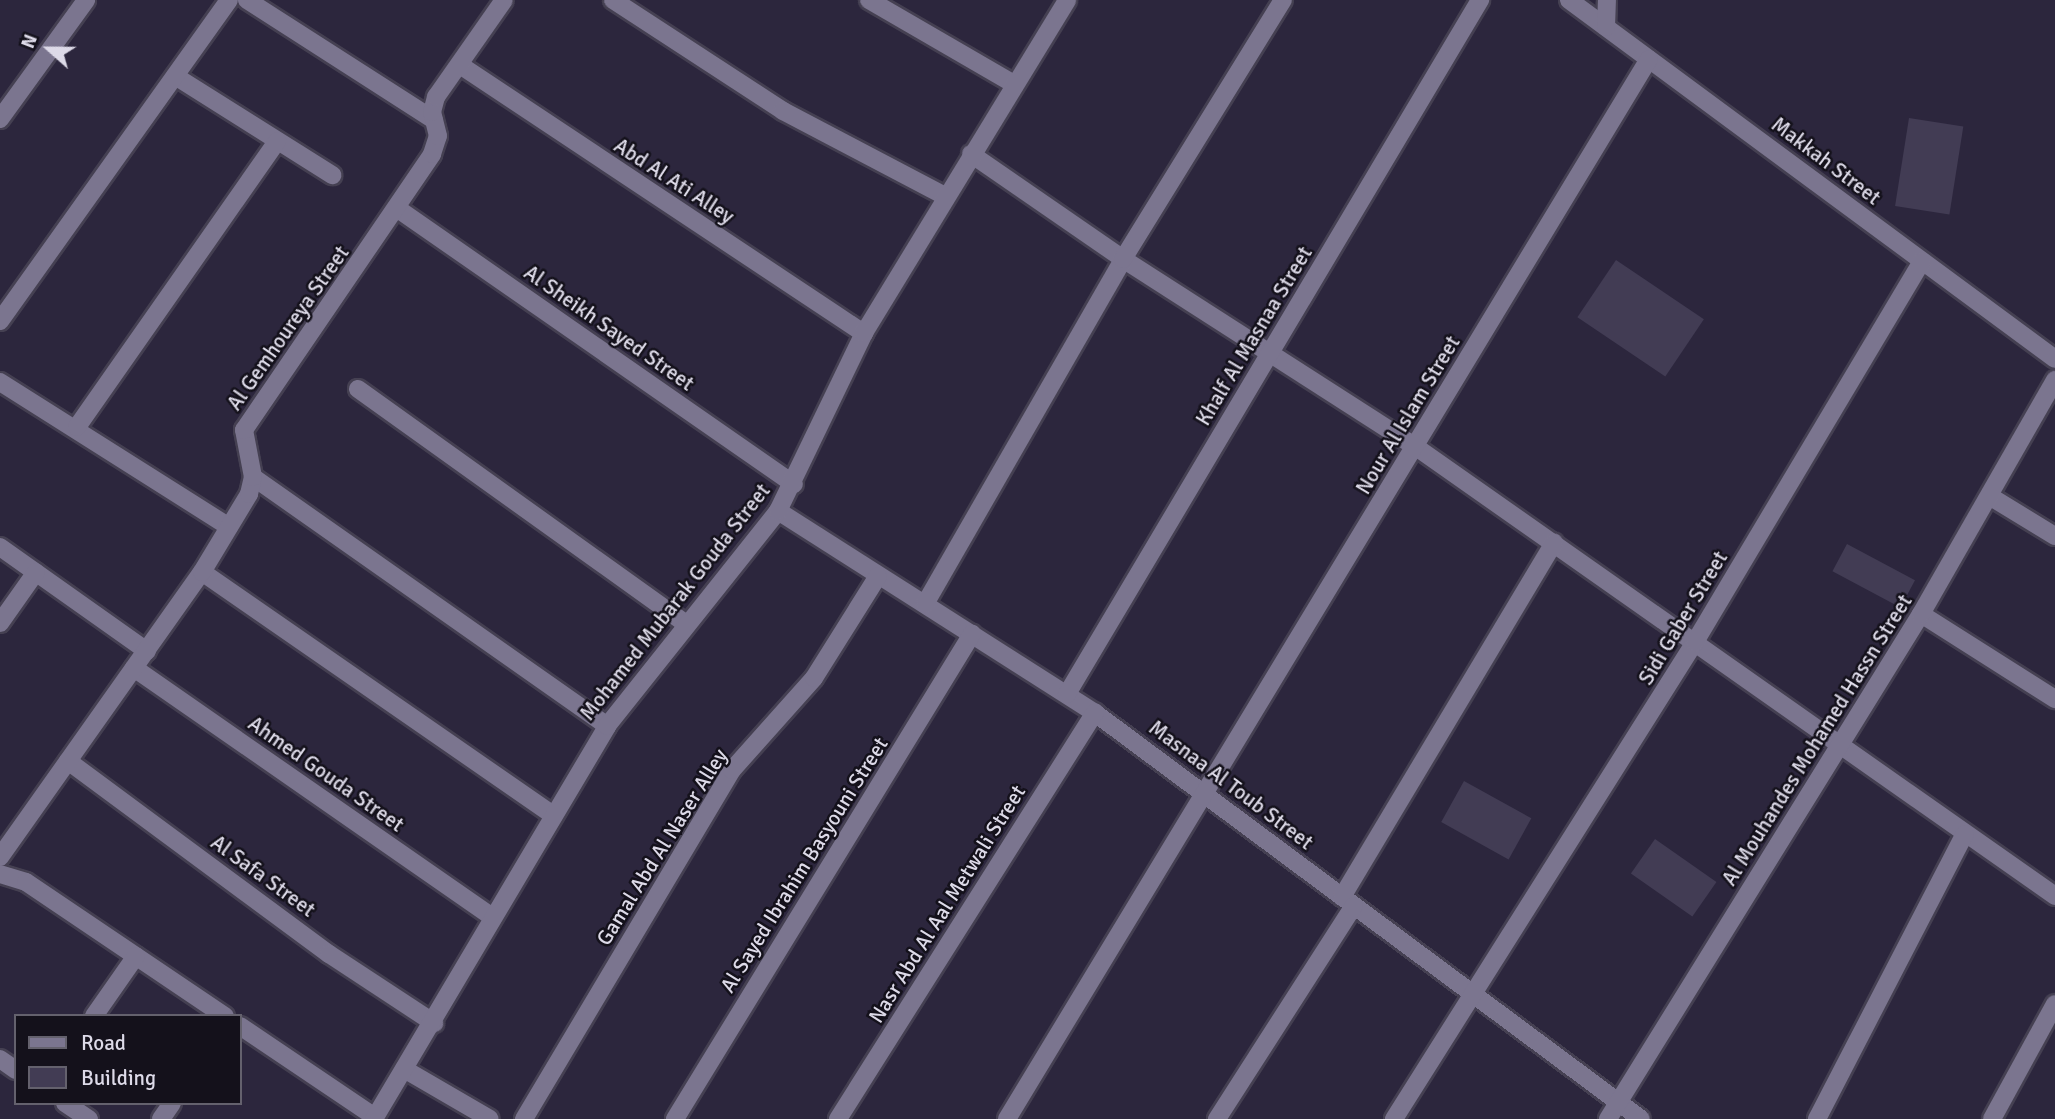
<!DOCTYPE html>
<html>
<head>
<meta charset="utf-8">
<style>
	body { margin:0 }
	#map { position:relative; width:2055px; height:1119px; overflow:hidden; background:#2c263d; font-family:Signika,sans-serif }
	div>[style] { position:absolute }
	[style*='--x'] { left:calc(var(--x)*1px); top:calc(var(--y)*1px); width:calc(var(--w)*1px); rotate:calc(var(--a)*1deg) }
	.building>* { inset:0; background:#423c54; transform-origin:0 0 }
	.roads { filter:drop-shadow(2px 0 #454052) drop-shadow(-2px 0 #454052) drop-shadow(0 2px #454052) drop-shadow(0 -2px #454052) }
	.street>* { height:18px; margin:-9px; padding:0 9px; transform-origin:9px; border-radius:9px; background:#7b758f }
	span { translate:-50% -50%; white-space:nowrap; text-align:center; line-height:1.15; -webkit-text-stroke:5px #14111b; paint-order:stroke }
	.street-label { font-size:21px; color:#dddae8 }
	.legend { position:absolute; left:14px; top:1014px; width:228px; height:91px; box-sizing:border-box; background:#14111b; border:2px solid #64616d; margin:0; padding:9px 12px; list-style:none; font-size:21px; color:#dddae8 }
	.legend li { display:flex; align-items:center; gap:14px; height:35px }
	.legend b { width:35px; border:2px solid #64616d }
	.north { position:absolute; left:14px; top:14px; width:70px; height:70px; -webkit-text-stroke:5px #14111b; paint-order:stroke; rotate:291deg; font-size:19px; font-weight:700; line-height:28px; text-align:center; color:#dddae8 }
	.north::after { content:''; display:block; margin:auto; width:24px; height:32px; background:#dddae8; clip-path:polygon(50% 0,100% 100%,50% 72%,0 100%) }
</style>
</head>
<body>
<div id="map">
	<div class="building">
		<i style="left:1909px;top:118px;width:55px;height:89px;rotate:9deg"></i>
		<i style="left:1616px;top:260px;width:106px;height:69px;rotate:34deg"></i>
		<i style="left:1847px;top:544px;width:77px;height:31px;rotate:28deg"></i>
		<i style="left:1464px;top:781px;width:77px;height:47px;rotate:29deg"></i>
		<i style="left:1655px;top:839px;width:75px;height:42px;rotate:35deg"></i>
	</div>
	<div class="roads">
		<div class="street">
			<i style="--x:247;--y:0;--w:222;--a:32.7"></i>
			<i style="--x:613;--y:0;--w:203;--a:33.1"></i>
			<i style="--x:783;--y:111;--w:183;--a:27.7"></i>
			<i style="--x:869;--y:0;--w:168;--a:30.1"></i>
			<i style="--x:1569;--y:0;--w:604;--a:36.45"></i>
			<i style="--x:1606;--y:27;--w:27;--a:-88"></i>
			<i style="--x:460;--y:65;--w:485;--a:33.6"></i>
			<i style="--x:175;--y:76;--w:186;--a:32.2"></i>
			<i style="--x:0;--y:119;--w:147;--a:-54.1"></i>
			<i style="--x:971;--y:154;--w:185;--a:34.6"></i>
			<i style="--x:1123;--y:259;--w:348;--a:32.7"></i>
			<i style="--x:1416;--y:447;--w:781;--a:35.09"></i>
			<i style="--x:398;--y:209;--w:482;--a:34.8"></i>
			<i style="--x:0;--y:321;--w:394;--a:-54.5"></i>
			<i style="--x:0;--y:382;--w:271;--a:32.3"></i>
			<i style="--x:358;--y:389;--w:403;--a:35.6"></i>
			<i style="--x:77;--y:427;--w:349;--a:-55"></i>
			<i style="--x:253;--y:477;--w:433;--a:35.1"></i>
			<i style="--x:1991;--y:497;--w:75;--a:31.4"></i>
			<i style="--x:778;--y:511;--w:376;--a:32.5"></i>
			<i style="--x:1095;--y:713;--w:680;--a:36.63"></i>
			<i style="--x:0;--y:547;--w:180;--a:35.3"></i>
			<i style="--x:202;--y:572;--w:426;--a:34.7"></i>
			<i style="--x:925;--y:604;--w:398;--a:-60.1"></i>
			<i style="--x:1123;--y:259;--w:304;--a:-58.3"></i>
			<i style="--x:1921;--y:614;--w:159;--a:32.4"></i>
			<i style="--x:0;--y:623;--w:62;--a:-54.8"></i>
			<i style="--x:134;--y:668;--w:436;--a:34.8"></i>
			<i style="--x:1067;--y:694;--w:808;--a:-59.24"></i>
			<i style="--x:68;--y:761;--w:325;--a:36.5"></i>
			<i style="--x:329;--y:954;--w:126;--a:33.3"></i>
			<i style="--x:0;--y:857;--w:349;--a:-54.7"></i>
			<i style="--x:202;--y:572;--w:91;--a:-58.9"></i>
			<i style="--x:249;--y:494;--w:17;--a:-77"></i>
			<i style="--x:253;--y:477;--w:48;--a:-100.8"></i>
			<i style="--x:244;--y:430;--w:334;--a:-55.7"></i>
			<i style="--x:432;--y:154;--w:19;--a:-72"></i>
			<i style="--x:438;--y:136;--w:25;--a:-104"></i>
			<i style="--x:432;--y:112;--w:16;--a:-75"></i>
			<i style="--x:436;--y:97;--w:118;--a:-55"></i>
			<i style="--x:0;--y:874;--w:27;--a:17"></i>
			<i style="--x:26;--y:882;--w:240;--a:34"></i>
			<i style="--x:1342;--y:897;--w:413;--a:-59.1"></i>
			<i style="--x:94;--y:1016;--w:73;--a:-55"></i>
			<i style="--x:240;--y:1026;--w:163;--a:34"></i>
			<i style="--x:0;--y:1059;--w:19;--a:35"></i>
			<i style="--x:404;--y:1069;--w:99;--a:30.2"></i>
			<i style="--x:65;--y:1103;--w:29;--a:34"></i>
			<i style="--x:161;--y:1119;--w:19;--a:-55"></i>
			<i style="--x:374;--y:1119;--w:457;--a:-59.3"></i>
			<i style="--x:607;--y:726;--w:275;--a:-51.5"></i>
			<i style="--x:778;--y:511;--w:198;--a:-64.2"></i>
			<i style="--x:864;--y:333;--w:390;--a:-58.6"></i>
			<i style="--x:524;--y:1119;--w:406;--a:-59.2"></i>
			<i style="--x:732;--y:770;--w:123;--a:-48.3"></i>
			<i style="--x:814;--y:678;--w:120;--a:-57.9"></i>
			<i style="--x:675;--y:1119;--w:569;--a:-58.52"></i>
			<i style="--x:838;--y:1119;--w:481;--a:-57.7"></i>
			<i style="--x:1007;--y:1119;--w:1239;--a:-58.8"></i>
			<i style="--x:1217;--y:1119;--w:253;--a:-57.3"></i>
			<i style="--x:1394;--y:1119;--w:564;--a:-57.75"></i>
			<i style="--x:1695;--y:642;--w:443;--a:-59.2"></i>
			<i style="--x:1608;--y:1119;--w:594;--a:-58.21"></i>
			<i style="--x:1921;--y:614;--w:270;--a:-60.2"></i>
			<i style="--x:1817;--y:1119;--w:321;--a:-62.6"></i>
			<i style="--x:1992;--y:1119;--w:131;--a:-61.3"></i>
		</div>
	</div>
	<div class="street-label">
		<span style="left:1826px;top:161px;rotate:37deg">Makkah Street</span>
		<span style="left:674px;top:181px;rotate:33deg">Abd Al Ati Alley</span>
		<span style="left:288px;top:328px;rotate:-55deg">Al Gemhoureya Street</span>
		<span style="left:609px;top:328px;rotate:35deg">Al Sheikh Sayed Street</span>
		<span style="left:1254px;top:336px;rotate:-59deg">Khalf Al Masnaa Street</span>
		<span style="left:1408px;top:415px;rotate:-59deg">Nour Al Islam Street</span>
		<span style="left:675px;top:602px;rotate:-52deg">Mohamed Mubarak Gouda Street</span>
		<span style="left:1683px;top:618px;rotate:-59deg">Sidi Gaber Street</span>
		<span style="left:1817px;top:740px;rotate:-58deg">Al Mouhandes Mohamed Hassn Street</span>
		<span style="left:326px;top:774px;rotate:35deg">Ahmed Gouda Street</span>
		<span style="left:1231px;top:785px;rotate:37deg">Masnaa Al Toub Street</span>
		<span style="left:662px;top:847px;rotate:-58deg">Gamal Abd Al Naser Alley</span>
		<span style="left:804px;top:865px;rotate:-58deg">Al Sayed Ibrahim Basyouni Street</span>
		<span style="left:263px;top:876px;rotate:36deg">Al Safa Street</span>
		<span style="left:947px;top:904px;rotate:-58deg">Nasr Abd Al Aal Metwali Street</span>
	</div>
	<ul class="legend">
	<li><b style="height:9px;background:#7b758f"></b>Road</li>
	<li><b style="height:19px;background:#423c54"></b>Building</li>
	</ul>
	<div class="north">N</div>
</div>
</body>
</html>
